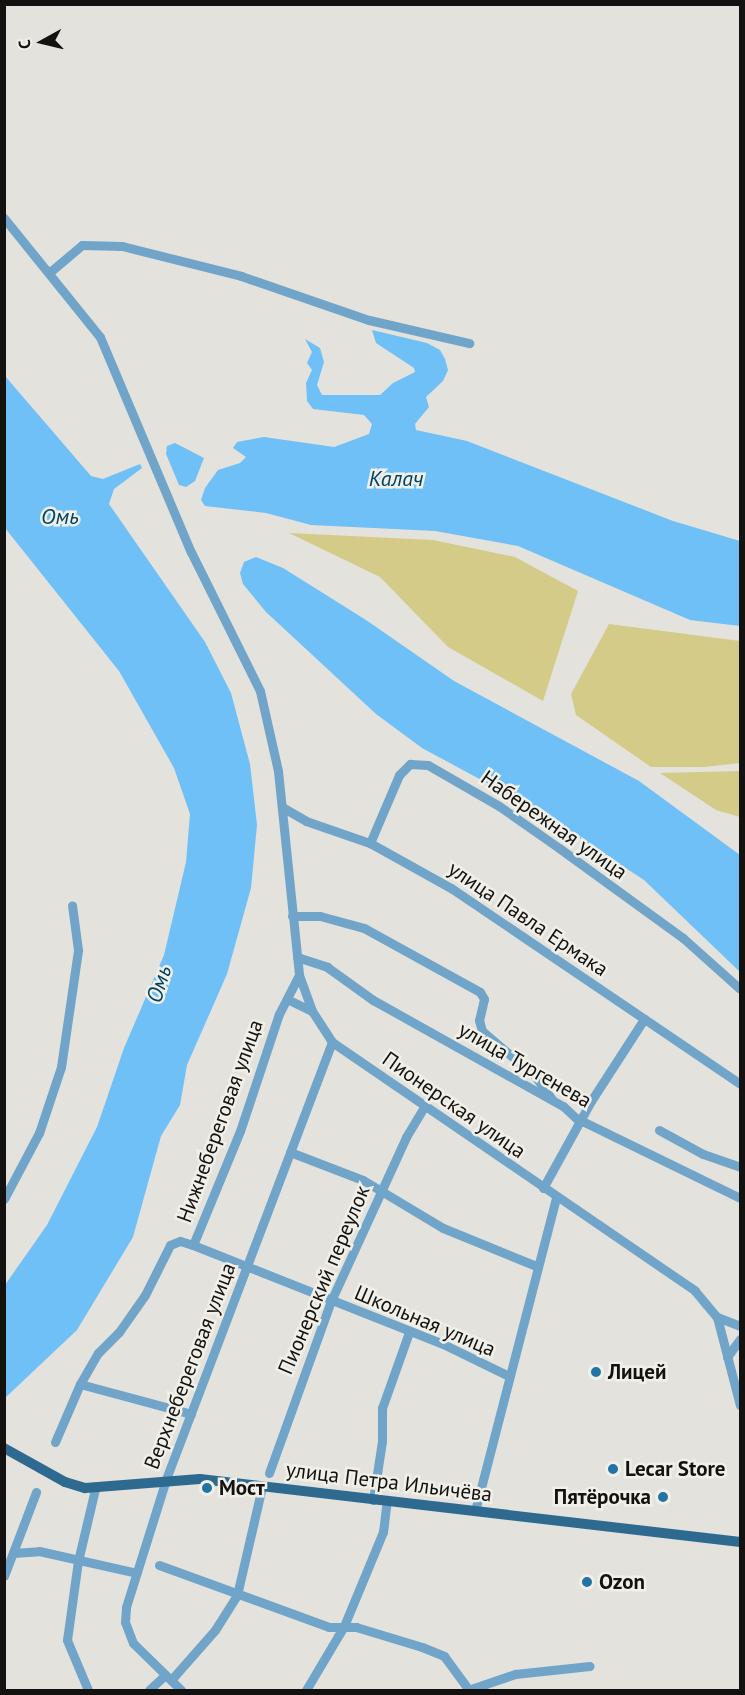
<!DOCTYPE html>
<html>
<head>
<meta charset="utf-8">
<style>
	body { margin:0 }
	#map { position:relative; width:745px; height:1695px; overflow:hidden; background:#e3e2dc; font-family:"PT Sans",sans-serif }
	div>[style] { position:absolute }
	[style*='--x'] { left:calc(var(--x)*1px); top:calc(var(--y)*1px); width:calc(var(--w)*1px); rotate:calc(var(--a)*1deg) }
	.green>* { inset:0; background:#d4cb89 }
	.water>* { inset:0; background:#6fc0f6 }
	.minor>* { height:9px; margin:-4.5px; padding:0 4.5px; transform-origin:4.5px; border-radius:4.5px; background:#70a4c8 }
	.major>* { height:10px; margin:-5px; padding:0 5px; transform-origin:5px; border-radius:5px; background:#2e6a90 }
	.dots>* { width:16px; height:16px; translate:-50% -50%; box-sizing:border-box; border:3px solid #f0f0e9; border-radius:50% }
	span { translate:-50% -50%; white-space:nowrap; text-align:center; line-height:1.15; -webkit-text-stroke:5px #f0f0e9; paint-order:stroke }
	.street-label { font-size:21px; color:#131210 }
	.poi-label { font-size:21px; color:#131210; font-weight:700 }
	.left { translate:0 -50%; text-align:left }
	.right { translate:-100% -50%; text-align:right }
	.water-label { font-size:22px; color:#004366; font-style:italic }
	.frame { position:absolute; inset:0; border:6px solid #131210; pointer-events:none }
	.north { position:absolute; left:12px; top:12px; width:60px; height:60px; -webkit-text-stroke:4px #f0f0e9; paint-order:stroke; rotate:262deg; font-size:16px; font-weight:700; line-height:24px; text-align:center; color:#131210 }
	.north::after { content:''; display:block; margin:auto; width:21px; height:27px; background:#131210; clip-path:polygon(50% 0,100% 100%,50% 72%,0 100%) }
</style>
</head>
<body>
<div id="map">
	<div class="green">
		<i style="clip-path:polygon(289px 533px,433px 540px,515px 557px,578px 591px,543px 701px,448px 647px,380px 577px)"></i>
		<i style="clip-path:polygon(609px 624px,740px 641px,740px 763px,704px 767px,651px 767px,576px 715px,571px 694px)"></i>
		<i style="clip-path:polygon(740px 771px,740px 817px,716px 810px,660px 773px)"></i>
	</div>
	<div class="water">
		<i style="clip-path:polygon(372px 330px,427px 343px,440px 350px,445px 359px,448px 370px,443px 381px,426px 397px,429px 407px,415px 424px,416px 430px,467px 441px,673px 521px,740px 541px,740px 626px,690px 620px,518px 546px,435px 531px,311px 525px,266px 513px,205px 506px,201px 500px,205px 488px,218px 470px,240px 463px,246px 457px,233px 448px,237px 442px,264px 437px,334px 447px,369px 434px,372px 424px,364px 415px,313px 409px,307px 401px,306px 383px,312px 370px,307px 363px,312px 352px,305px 339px,320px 348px,324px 362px,317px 385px,322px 395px,380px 395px,393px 383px,415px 372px,414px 368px,376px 343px)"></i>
		<i style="clip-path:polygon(5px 376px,91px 476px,103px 479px,140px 464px,142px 468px,114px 489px,109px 504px,205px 642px,231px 693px,250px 764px,257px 825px,251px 888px,227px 974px,187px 1065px,180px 1105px,161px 1136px,133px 1237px,77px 1330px,5px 1398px,5px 1285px,47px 1225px,97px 1127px,124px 1048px,164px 955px,186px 862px,190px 814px,174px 768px,119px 671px,5px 528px)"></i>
		<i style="clip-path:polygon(175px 443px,204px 458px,195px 481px,186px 487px,179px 485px,166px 454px,167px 446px)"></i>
		<i style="clip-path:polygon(256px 557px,283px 568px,366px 620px,454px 681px,639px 781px,740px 855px,740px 972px,644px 880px,537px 810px,422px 748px,376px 714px,266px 612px,243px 584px,240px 573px,244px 562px)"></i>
	</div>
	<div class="minor">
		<i style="--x:4;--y:218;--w:153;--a:51.1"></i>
		<i style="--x:100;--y:337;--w:233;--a:67.1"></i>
		<i style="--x:191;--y:552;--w:155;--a:63.6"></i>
		<i style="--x:260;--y:691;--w:82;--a:77.3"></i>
		<i style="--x:278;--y:771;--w:205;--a:84.1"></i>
		<i style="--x:299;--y:975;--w:38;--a:70"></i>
		<i style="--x:312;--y:1011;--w:37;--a:57"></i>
		<i style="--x:332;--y:1042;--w:440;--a:34.4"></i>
		<i style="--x:695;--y:1291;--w:34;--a:50"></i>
		<i style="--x:717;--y:1317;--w:91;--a:75.4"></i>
		<i style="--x:50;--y:272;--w:42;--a:-40.2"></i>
		<i style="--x:82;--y:245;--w:40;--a:1.4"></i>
		<i style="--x:122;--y:246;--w:123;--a:14.1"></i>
		<i style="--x:241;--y:276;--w:135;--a:19"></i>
		<i style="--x:369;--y:320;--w:103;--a:13"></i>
		<i style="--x:282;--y:807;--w:28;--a:30"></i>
		<i style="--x:306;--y:821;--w:68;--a:19"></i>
		<i style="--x:370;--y:843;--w:93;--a:29.1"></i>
		<i style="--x:451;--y:888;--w:349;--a:34.1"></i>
		<i style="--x:370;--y:843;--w:74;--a:-66.9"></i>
		<i style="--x:399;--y:775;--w:16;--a:-45"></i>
		<i style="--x:410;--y:764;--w:18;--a:3"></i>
		<i style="--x:428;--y:765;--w:82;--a:30"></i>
		<i style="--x:499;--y:806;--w:73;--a:35"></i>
		<i style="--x:559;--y:848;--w:153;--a:36"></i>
		<i style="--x:683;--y:938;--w:76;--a:41.8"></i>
		<i style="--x:292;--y:916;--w:28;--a:0"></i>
		<i style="--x:320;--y:916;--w:46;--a:15.3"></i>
		<i style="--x:364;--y:928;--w:132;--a:28.9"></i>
		<i style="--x:480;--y:992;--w:8;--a:60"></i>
		<i style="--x:484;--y:999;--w:22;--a:103"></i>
		<i style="--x:479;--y:1020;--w:11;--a:75"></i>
		<i style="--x:482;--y:1031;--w:70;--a:40.3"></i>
		<i style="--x:535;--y:1076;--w:29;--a:54"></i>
		<i style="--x:297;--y:957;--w:32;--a:18"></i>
		<i style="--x:327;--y:967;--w:57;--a:35.7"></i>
		<i style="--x:373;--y:1000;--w:218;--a:29.2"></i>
		<i style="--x:563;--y:1106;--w:18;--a:43"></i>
		<i style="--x:576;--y:1118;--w:182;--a:26"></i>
		<i style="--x:287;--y:999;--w:28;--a:26"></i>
		<i style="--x:659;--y:1130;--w:50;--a:28.6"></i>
		<i style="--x:703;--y:1154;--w:39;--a:19"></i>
		<i style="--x:290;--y:1152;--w:78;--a:21"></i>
		<i style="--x:363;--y:1180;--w:93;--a:31"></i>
		<i style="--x:443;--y:1228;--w:100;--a:22.2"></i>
		<i style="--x:543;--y:1188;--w:99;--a:-61.1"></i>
		<i style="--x:591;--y:1101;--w:98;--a:-57.1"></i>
		<i style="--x:4;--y:1199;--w:75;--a:-62.1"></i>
		<i style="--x:39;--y:1133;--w:70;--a:-71.6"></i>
		<i style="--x:61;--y:1067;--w:118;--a:-81.7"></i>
		<i style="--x:78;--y:950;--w:45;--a:-97.6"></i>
		<i style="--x:193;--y:1245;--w:269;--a:21.6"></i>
		<i style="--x:443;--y:1344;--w:73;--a:25.9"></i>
		<i style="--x:717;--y:1317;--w:25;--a:21"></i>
		<i style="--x:727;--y:1357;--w:22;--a:-54"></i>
		<i style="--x:80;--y:1384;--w:115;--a:15.1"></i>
		<i style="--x:55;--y:1442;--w:63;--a:-66.7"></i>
		<i style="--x:80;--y:1384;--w:36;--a:-60"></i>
		<i style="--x:98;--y:1353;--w:30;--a:-45"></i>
		<i style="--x:119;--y:1332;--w:45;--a:-54.9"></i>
		<i style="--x:145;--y:1295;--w:56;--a:-63.4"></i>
		<i style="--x:170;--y:1245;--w:11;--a:-22"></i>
		<i style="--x:180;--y:1241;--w:14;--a:17"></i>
		<i style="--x:193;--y:1245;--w:123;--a:-67.6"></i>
		<i style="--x:240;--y:1131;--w:123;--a:-71.6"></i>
		<i style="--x:279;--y:1014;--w:44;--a:-62.9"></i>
		<i style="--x:269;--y:1473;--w:183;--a:-70.2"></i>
		<i style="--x:331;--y:1301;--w:180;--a:-65.4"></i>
		<i style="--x:406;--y:1137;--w:35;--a:-59"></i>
		<i style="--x:373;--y:1500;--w:60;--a:-81.3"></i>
		<i style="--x:382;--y:1441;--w:33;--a:-90"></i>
		<i style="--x:382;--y:1408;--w:81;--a:-70.4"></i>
		<i style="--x:475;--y:1511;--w:324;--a:-75.5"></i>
		<i style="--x:13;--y:1553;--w:26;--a:-4"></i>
		<i style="--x:39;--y:1551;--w:100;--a:12.7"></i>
		<i style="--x:159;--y:1565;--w:181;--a:20"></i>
		<i style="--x:329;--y:1627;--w:27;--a:0"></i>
		<i style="--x:356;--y:1627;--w:69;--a:16.9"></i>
		<i style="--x:422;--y:1647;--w:24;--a:22"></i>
		<i style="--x:444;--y:1656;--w:42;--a:53.7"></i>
		<i style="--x:4;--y:1576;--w:90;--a:-69.1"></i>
		<i style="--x:171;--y:1680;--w:67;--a:-48.7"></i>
		<i style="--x:215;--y:1630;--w:41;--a:-57.8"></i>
		<i style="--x:237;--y:1595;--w:111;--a:-77"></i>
		<i style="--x:88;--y:1690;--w:54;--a:-112.8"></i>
		<i style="--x:67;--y:1640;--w:80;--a:-82.1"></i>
		<i style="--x:78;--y:1561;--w:74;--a:-76.7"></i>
		<i style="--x:149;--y:1690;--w:22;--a:-43"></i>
		<i style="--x:181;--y:1690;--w:67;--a:-135.6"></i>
		<i style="--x:133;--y:1643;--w:22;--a:-111"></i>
		<i style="--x:125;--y:1622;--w:15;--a:-86"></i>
		<i style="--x:126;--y:1607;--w:134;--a:-72.6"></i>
		<i style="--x:166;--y:1479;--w:467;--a:-69.2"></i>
		<i style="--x:306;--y:1690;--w:74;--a:-59.3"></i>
		<i style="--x:344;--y:1626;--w:102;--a:-67.5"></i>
		<i style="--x:383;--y:1532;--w:31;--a:-83"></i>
		<i style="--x:468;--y:1690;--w:50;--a:-18.8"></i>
		<i style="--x:515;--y:1674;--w:75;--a:-6.1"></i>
	</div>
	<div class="major">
		<i style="--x:4;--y:1448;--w:70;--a:29.1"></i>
		<i style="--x:65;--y:1482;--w:21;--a:17"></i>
		<i style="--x:85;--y:1488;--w:115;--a:-4.5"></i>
		<i style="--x:200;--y:1479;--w:544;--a:6.65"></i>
	</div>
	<div class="dots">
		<i style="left:596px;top:1372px;background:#2274a5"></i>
		<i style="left:613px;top:1469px;background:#2274a5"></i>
		<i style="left:207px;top:1488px;background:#2274a5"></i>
		<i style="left:663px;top:1497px;background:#2274a5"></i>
		<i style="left:587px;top:1582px;background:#2274a5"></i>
	</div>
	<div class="street-label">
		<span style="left:554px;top:825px;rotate:35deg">Набережная улица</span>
		<span style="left:528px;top:919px;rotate:34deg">улица Павла Ермака</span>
		<span style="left:525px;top:1065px;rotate:30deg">улица Тургенева</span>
		<span style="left:454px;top:1105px;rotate:35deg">Пионерская улица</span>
		<span style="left:220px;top:1121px;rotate:-70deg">Нижнебереговая улица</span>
		<span style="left:324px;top:1280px;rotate:-67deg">Пионерский переулок</span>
		<span style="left:425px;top:1321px;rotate:23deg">Школьная улица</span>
		<span style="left:190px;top:1366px;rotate:-69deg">Верхнебереговая улица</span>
		<span style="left:389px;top:1482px;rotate:7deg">улица Петра Ильичёва</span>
	</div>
	<div class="poi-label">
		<span class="left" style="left:608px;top:1372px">Лицей</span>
		<span class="left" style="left:625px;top:1469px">Lecar Store</span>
		<span class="left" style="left:219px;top:1488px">Мост</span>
		<span class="right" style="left:651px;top:1497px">Пятёрочка</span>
		<span class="left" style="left:599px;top:1582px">Ozon</span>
	</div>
	<div class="water-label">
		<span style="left:396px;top:479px">Калач</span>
		<span style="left:60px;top:517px">Омь</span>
		<span style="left:159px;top:984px;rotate:-72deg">Омь</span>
	</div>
	<div class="frame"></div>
	<div class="north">С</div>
</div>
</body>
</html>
